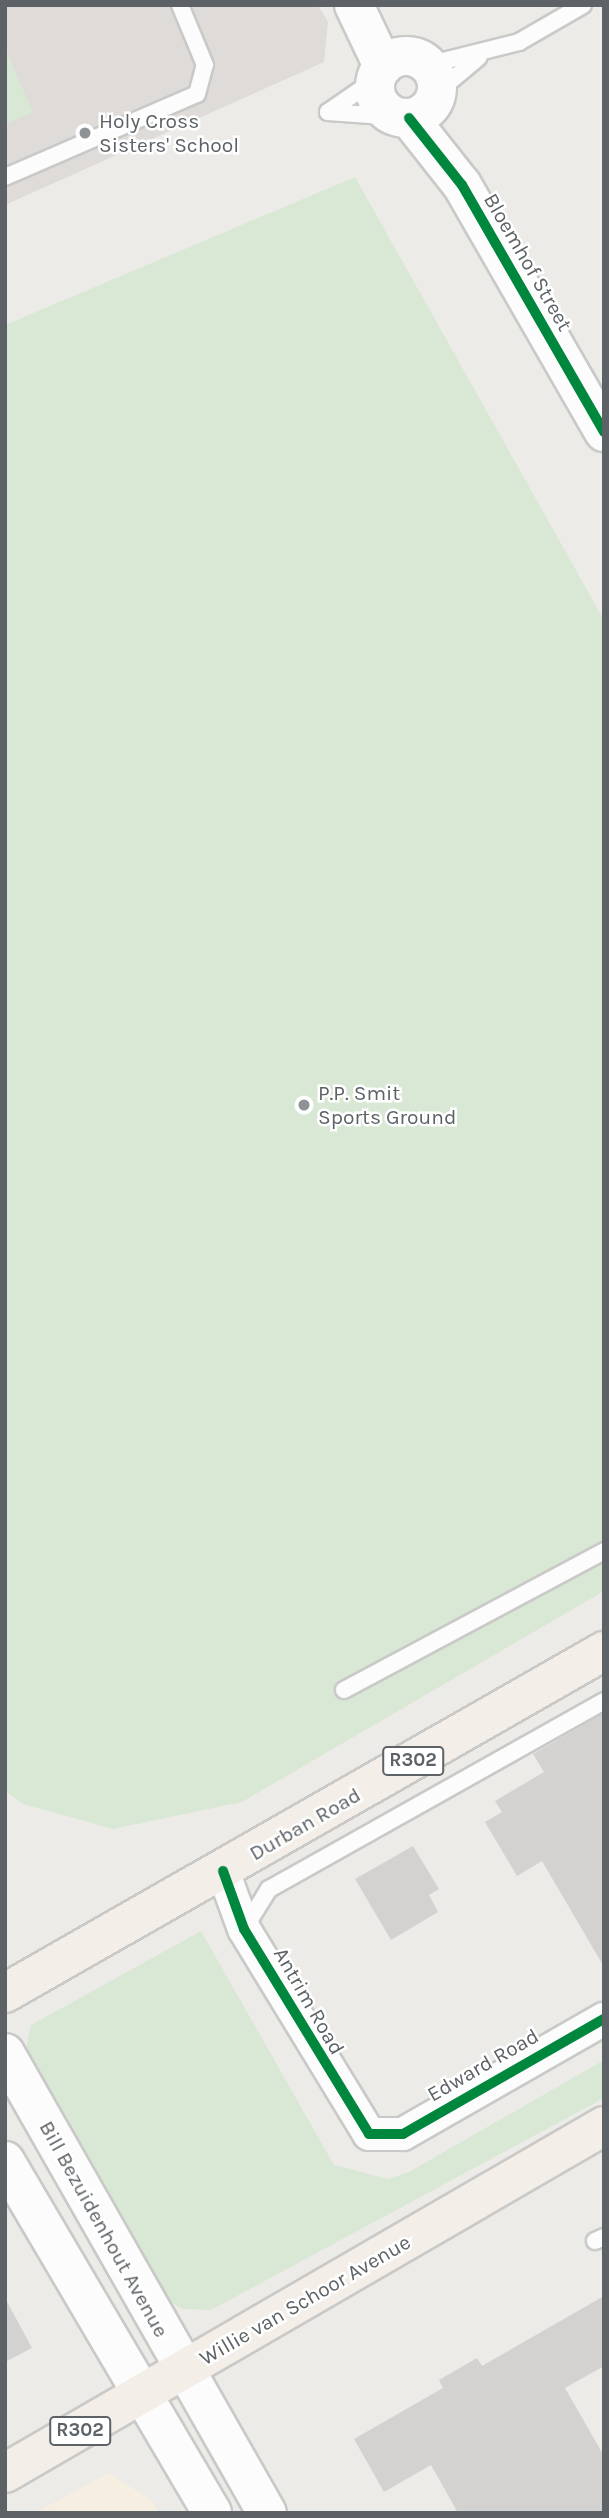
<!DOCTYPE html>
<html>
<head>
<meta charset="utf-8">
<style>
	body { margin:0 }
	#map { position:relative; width:609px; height:2518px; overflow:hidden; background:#edebe8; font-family:Karla,sans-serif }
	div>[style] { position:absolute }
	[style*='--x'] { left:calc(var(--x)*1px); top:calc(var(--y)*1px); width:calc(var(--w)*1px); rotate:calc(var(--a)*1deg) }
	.commercial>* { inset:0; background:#f6eee1 }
	.education>* { inset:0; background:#dfdbd8 }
	.green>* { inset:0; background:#d9e8d4 }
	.building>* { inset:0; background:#d4d2d1 }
	.roads { filter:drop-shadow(2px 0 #c9c9c8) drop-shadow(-2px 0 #c9c9c8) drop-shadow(0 2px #c9c9c8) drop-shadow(0 -2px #c9c9c8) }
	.service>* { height:16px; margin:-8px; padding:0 8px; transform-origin:8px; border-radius:8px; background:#fcfcfc }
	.minor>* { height:32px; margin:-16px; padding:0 16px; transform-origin:16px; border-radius:16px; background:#fcfcfc }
	.tertiary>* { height:38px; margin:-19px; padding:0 19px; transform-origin:19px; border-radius:19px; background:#fcfcfc }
	.tertiary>.ring { margin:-19px; padding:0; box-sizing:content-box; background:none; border:38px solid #fcfcfc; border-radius:50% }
	.secondary>* { height:38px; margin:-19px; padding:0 19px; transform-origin:19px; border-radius:19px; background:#fcfcfc }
	.primary>* { height:38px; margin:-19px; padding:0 19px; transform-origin:19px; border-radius:19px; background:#f3efe8 }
	.cycleway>* { height:10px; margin:-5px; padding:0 5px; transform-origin:5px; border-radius:5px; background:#00873e }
	.dots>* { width:19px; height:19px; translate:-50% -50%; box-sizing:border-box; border:4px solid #fff; border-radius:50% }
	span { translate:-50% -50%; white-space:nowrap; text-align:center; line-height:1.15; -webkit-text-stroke:5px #fff; paint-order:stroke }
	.shield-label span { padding:2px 5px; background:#fff; border:2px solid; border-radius:5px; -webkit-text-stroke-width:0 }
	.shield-label { font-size:19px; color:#5d6266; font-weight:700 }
	.poi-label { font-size:21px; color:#5d6266 }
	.left { translate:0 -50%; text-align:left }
	.street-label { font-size:21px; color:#5d6266 }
	.frame { position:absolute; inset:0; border:7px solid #5d6266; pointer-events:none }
</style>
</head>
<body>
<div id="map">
	<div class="commercial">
		<i style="clip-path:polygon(109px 2473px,152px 2501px,159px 2513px,35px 2513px)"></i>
	</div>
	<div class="education">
		<i style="clip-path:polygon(5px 5px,318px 5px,328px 22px,324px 62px,5px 205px)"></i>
	</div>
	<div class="green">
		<i style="clip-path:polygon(5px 49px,33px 112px,5px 124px)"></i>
		<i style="clip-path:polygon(355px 177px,604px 620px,604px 1591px,242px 1802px,113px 1829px,23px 1804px,5px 1791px,5px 325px)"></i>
		<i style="clip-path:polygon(201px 1931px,334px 2165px,388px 2179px,409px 2172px,604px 2060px,604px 2098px,211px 2310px,183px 2309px,162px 2298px,24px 2058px,31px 2025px)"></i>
	</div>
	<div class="building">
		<i style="clip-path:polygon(604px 1713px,604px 1967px,542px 1861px,517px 1876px,485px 1822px,502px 1812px,495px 1801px,544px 1772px,533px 1754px)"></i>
		<i style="clip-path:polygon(413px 1846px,439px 1889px,429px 1895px,438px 1912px,391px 1940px,355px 1879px)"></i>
		<i style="clip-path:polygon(604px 2296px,604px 2366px,565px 2388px,604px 2456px,604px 2513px,458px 2513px,431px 2465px,384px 2492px,354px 2439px,443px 2388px,439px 2380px,477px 2358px,482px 2366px)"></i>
		<i style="clip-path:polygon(5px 2298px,32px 2348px,5px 2362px)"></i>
	</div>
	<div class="roads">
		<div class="service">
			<i style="--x:427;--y:65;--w:95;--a:-14"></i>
			<i style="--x:519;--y:42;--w:74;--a:-30"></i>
			<i style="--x:435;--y:94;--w:57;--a:-40.1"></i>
			<i style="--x:328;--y:112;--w:70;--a:4.1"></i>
			<i style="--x:328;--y:112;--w:58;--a:-34.5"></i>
			<i style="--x:5;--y:177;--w:209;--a:-23.4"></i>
			<i style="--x:197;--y:94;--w:30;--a:-75"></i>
			<i style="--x:205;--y:65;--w:65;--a:-112.6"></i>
			<i style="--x:344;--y:1690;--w:295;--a:-28.1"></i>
			<i style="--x:244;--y:1929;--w:47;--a:-58"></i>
			<i style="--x:269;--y:1889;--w:384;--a:-29.3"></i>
			<i style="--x:595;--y:2241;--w:10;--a:-24"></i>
		</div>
		<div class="minor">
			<i style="--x:223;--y:1871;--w:62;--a:70.1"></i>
			<i style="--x:244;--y:1929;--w:240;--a:58.6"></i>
			<i style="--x:369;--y:2134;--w:34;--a:0"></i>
			<i style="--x:403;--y:2134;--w:232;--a:-29.8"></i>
		</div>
		<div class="tertiary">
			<i style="--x:354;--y:5;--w:68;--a:64.6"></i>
			<i class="ring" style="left:375px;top:56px;width:24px;height:24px"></i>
			<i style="--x:409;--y:118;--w:85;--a:51.7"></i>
			<i style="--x:462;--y:185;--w:285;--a:60.1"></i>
		</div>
		<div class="secondary">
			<i style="--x:5;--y:2053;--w:529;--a:60.34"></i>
			<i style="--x:5;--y:2161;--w:408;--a:59.5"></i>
		</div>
		<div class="primary">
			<i style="--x:5;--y:1993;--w:690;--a:-29.72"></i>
			<i style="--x:5;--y:2473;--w:692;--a:-30.08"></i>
		</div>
	</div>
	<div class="cycleway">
		<i style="--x:409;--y:118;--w:85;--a:51.7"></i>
		<i style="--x:462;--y:185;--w:285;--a:60.1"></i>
		<i style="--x:223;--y:1871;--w:62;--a:70.1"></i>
		<i style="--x:244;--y:1929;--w:240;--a:58.6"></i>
		<i style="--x:369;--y:2134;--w:34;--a:0"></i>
		<i style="--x:403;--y:2134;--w:232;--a:-29.8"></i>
	</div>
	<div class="dots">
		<i style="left:85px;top:133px;background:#8f9294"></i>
		<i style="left:304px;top:1105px;background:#8f9294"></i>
	</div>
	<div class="shield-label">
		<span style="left:413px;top:1761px">R302</span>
		<span style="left:80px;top:2431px">R302</span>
	</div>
	<div class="poi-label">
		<span class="left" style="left:99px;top:133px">Holy Cross<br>Sisters' School</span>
		<span class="left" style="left:318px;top:1105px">P.P. Smit<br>Sports Ground</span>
	</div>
	<div class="street-label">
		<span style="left:528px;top:262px;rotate:60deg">Bloemhof Street</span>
		<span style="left:305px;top:1824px;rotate:-30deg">Durban Road</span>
		<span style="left:309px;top:2001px;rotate:60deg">Antrim Road</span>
		<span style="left:483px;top:2065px;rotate:-30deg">Edward Road</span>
		<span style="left:104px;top:2229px;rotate:61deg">Bill Bezuidenhout Avenue</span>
		<span style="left:305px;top:2300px;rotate:-30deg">Willie van Schoor Avenue</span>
	</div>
	<div class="frame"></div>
</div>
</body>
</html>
